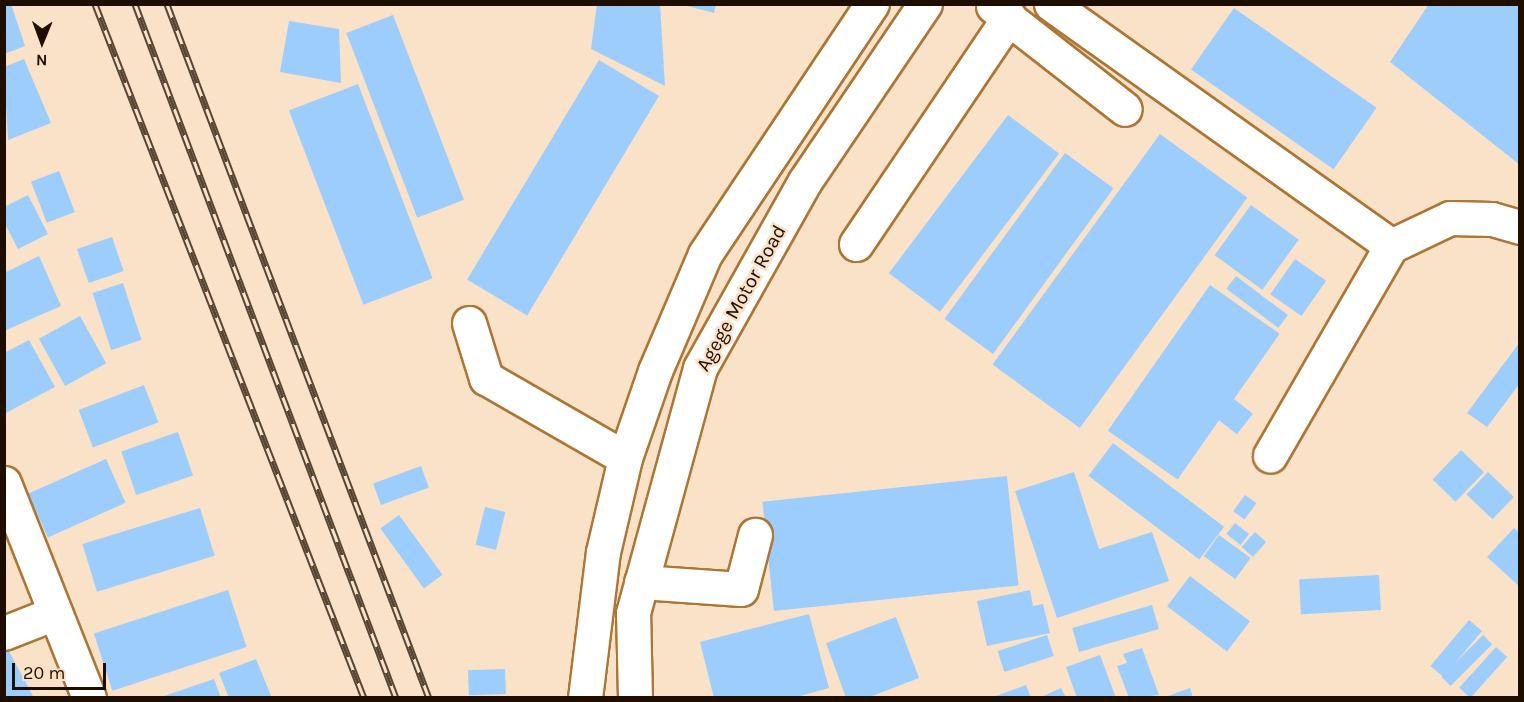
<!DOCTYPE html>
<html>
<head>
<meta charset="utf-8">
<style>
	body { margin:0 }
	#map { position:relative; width:1524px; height:702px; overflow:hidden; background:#fae2c9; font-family:Karla,sans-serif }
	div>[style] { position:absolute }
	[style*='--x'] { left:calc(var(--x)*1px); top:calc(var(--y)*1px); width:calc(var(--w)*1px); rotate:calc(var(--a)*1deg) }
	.building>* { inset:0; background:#9ccdfd; transform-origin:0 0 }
	.roads { filter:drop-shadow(2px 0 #ad7634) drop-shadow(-2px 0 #ad7634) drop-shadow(0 2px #ad7634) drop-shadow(0 -2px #ad7634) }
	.minor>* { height:33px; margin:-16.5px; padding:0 16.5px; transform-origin:16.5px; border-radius:16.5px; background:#fff }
	.highway>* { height:33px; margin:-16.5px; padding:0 16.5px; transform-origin:16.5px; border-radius:16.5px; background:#fff }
	.rail>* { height:7px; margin-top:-3.5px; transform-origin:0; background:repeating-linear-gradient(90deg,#fae2c9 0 14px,#574534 0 28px); box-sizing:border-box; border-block:2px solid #574534 }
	span { translate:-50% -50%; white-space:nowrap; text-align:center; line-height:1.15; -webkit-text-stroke:5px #fae2c9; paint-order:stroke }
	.street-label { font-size:20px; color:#1e0e00 }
	.frame { position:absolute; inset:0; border:6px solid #1e0e00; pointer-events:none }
	.north { position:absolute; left:12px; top:12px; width:60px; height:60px; -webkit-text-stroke:4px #fae2c9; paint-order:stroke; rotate:181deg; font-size:16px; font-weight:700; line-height:24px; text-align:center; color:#1e0e00 }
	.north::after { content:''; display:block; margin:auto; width:21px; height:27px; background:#1e0e00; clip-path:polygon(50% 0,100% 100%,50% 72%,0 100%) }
	.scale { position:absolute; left:12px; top:663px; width:94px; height:27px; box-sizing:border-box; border:3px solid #1e0e00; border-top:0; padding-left:8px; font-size:18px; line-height:21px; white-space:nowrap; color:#1e0e00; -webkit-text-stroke:4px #fae2c9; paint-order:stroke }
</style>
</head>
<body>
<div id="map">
	<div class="building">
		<i style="clip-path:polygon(4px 4px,11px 4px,25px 46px,4px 54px)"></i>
		<i style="clip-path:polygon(597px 4px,660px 4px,665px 86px,591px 49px)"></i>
		<i style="clip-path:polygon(680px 4px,716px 4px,714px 13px)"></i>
		<i style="clip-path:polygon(1429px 4px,1520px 4px,1520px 165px,1390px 62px)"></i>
		<i style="left:1234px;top:8px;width:174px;height:75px;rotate:35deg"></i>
		<i style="left:393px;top:15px;width:198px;height:50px;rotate:69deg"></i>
		<i style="clip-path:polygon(289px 21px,339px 29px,341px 83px,280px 72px)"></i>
		<i style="clip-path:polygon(24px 59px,51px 123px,8px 140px,4px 67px)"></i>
		<i style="left:599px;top:60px;width:70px;height:256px;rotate:31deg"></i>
		<i style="left:358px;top:84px;width:208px;height:74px;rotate:69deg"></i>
		<i style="left:1008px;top:115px;width:64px;height:198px;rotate:37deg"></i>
		<i style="left:1160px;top:134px;width:108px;height:285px;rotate:36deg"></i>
		<i style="left:1065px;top:153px;width:60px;height:205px;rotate:36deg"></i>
		<i style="left:59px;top:171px;width:44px;height:30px;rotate:69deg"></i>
		<i style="clip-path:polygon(28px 195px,48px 234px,18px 249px,4px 222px,4px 207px)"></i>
		<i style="left:1251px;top:205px;width:59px;height:62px;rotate:36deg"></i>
		<i style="left:112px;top:237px;width:36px;height:37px;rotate:71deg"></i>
		<i style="clip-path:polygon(39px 256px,61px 306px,4px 331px,4px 273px)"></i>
		<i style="left:1295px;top:259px;width:38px;height:43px;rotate:35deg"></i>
		<i style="left:1236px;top:276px;width:65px;height:16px;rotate:37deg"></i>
		<i style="left:123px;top:283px;width:60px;height:32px;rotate:72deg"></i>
		<i style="left:1210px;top:285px;width:85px;height:178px;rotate:35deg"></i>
		<i style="left:80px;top:316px;width:54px;height:47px;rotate:61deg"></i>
		<i style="clip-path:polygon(29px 340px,55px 387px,4px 414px,4px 353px)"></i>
		<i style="clip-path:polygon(1520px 342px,1520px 383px,1487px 427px,1467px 413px)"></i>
		<i style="left:144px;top:385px;width:40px;height:70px;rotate:69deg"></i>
		<i style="left:1234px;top:399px;width:24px;height:26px;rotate:38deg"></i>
		<i style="left:178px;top:432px;width:46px;height:60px;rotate:71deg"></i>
		<i style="left:1113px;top:443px;width:139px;height:41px;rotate:37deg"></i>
		<i style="left:1461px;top:450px;width:32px;height:41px;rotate:44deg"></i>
		<i style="left:106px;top:459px;width:48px;height:85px;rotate:66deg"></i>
		<i style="left:421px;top:466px;width:23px;height:51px;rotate:70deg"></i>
		<i style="clip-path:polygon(1074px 472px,1099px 549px,1152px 532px,1169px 581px,1057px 618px,1015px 491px)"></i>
		<i style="left:1488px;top:472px;width:36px;height:31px;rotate:44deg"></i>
		<i style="left:1007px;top:476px;width:110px;height:246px;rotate:84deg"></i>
		<i style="left:1245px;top:495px;width:14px;height:20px;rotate:36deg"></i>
		<i style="left:485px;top:507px;width:21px;height:39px;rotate:14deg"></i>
		<i style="left:200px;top:508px;width:50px;height:123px;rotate:73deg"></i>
		<i style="left:399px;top:515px;width:74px;height:23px;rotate:54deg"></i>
		<i style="left:1235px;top:523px;width:18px;height:14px;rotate:38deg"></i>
		<i style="clip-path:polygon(1514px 528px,1520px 533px,1520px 587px,1487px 557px)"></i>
		<i style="left:1255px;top:532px;width:15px;height:20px;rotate:42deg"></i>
		<i style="left:1219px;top:535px;width:39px;height:26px;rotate:36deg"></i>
		<i style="left:1379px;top:575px;width:35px;height:80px;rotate:87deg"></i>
		<i style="left:1190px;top:576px;width:75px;height:38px;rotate:37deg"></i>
		<i style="left:228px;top:590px;width:60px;height:141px;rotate:72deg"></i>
		<i style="clip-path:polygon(1030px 590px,1033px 606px,1043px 604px,1050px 633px,987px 646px,977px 601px)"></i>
		<i style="left:1152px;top:605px;width:25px;height:83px;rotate:74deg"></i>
		<i style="clip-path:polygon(809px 614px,829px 688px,793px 698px,714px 698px,700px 642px)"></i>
		<i style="clip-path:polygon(896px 617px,919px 678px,867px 698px,846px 698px,826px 643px)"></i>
		<i style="left:1469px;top:620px;width:17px;height:60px;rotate:40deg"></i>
		<i style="left:1047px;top:635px;width:22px;height:52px;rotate:72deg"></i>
		<i style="left:1483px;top:635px;width:13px;height:59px;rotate:45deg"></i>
		<i style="clip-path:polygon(4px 642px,34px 698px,4px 698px)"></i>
		<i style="left:1496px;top:647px;width:15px;height:55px;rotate:42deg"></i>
		<i style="clip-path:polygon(1142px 648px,1159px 695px,1129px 698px,1117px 666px,1127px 663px,1123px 654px)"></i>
		<i style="clip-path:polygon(1100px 655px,1116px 698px,1077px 698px,1066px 667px)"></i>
		<i style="clip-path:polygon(256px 659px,272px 698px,229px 698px,219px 673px)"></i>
		<i style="left:505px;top:669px;width:25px;height:37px;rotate:88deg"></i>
		<i style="clip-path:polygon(214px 679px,221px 698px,161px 698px,161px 697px)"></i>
		<i style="clip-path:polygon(1026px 685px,1031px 698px,993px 698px,993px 697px)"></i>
		<i style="clip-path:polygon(1061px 688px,1066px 698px,1039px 698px)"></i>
		<i style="clip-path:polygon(1190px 688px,1193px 698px,1165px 698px,1165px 697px)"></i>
	</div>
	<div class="roads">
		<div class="minor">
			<i style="--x:1051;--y:4;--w:417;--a:35.4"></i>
			<i style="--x:1391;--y:246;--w:242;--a:120"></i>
			<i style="--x:993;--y:6;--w:167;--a:38"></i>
			<i style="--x:856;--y:244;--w:274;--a:-56"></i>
			<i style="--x:1391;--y:246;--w:65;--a:-25.4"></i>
			<i style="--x:1450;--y:218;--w:42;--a:1.4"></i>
			<i style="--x:1492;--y:219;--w:29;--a:16"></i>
			<i style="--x:469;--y:323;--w:58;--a:72.8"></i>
			<i style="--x:486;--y:378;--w:160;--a:29.9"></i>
			<i style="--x:4;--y:483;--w:231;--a:68.4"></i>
			<i style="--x:641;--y:582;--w:100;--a:4"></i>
			<i style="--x:741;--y:589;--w:56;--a:-75.5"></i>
			<i style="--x:4;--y:633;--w:55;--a:-21.4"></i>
		</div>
		<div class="highway">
			<i style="--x:585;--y:698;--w:147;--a:-83"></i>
			<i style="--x:603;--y:552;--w:97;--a:-76.8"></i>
			<i style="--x:625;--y:458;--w:92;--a:-71"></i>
			<i style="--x:655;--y:371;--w:127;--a:-66.9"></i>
			<i style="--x:705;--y:254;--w:301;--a:-56.3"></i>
			<i style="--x:635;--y:698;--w:85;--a:-91.3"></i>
			<i style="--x:633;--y:613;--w:254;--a:-74.7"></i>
			<i style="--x:700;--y:368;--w:214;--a:-60.7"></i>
			<i style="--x:805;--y:181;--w:214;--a:-55.9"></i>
		</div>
	</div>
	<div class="rail">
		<i style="--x:95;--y:4;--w:744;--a:68.81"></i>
		<i style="--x:135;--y:4;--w:741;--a:69.39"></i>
		<i style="--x:167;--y:4;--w:742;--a:69.32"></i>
	</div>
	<div class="street-label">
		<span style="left:741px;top:298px;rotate:-61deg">Agege Motor Road</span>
	</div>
	<div class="frame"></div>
	<div class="north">N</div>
	<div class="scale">20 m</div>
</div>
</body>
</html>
